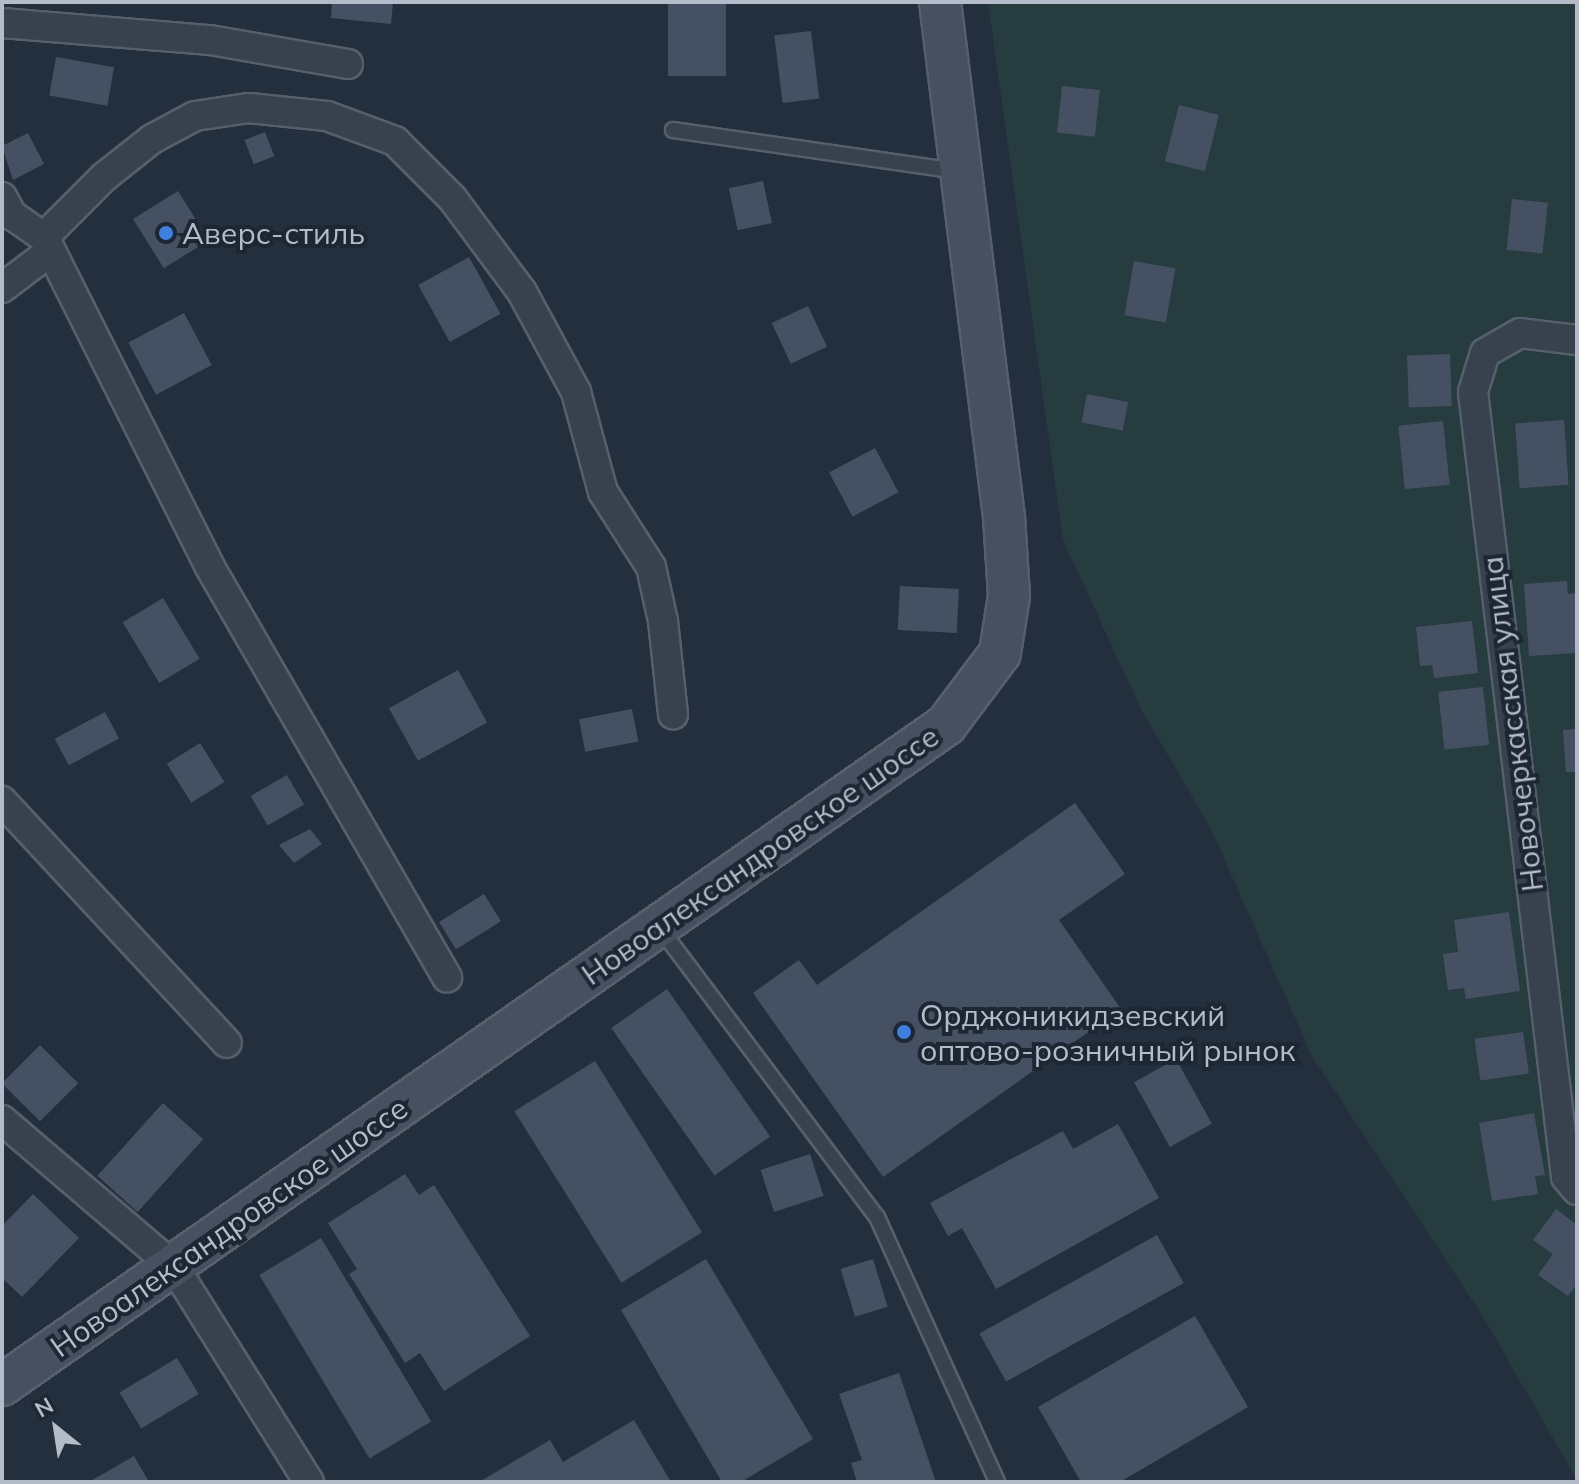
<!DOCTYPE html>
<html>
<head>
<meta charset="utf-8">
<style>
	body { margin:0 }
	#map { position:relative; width:1579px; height:1484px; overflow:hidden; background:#242f3e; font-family:Mulish,sans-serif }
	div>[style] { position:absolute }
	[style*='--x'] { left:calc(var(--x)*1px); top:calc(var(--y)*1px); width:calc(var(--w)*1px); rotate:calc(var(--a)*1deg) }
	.green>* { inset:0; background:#263c3f }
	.building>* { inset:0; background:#455162; transform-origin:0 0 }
	.roads { filter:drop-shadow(2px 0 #565f6c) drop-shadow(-2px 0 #565f6c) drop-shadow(0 2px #565f6c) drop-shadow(0 -2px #565f6c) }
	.service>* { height:14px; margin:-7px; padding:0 7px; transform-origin:7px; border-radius:7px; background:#38414e }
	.minor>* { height:28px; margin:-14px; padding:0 14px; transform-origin:14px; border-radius:14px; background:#38414e }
	.secondary>* { height:40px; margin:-20px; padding:0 20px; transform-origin:20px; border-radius:20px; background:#465061 }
	.dots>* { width:22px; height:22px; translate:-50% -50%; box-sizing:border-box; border:4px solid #1d2633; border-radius:50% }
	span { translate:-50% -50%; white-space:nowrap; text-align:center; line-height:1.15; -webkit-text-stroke:8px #1d2633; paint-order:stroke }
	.poi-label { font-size:30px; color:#b4bcc9 }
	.left { translate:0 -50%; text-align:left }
	.street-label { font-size:30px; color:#b4bcc9 }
	.frame { position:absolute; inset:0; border:4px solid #b4bcc9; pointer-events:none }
	.north { position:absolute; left:16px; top:1388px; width:80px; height:80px; -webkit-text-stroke:6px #1d2633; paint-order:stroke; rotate:330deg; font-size:22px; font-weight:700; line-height:32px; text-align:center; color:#b4bcc9 }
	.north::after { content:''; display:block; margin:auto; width:28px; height:36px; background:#b4bcc9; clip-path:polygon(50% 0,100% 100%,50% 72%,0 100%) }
</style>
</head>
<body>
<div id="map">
	<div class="green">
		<i style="clip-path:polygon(988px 2px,1577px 2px,1577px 1480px,1482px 1315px,1312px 1056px,1210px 827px,1142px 711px,1063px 540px)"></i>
	</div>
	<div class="building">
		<i style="clip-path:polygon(332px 2px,393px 2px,391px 24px,331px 18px)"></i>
		<i style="left:668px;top:2px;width:58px;height:74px"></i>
		<i style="left:811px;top:31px;width:68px;height:37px;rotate:83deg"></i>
		<i style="left:56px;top:57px;width:59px;height:39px;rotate:10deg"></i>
		<i style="left:1062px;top:86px;width:38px;height:47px;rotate:6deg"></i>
		<i style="left:1179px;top:105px;width:41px;height:58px;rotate:14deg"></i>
		<i style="left:265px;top:132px;width:26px;height:22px;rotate:69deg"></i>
		<i style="clip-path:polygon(28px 133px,44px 164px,13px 180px,2px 146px)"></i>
		<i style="left:763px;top:181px;width:43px;height:35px;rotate:78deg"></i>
		<i style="left:178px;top:191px;width:58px;height:53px;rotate:58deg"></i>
		<i style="left:1512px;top:199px;width:36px;height:51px;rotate:6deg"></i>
		<i style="left:469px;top:257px;width:65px;height:58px;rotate:61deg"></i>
		<i style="left:1134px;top:261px;width:42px;height:55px;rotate:10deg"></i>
		<i style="left:808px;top:306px;width:45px;height:40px;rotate:65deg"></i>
		<i style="left:184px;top:313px;width:59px;height:63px;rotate:62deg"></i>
		<i style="left:1450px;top:354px;width:52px;height:43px;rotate:88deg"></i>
		<i style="left:1087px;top:394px;width:42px;height:29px;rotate:11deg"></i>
		<i style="left:1564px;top:420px;width:65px;height:49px;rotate:86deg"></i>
		<i style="left:1443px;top:421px;width:64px;height:45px;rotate:84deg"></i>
		<i style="left:875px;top:448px;width:50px;height:52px;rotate:62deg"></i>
		<i style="clip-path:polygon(1567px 581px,1568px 594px,1577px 593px,1577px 653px,1529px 656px,1524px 584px)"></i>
		<i style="left:900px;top:586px;width:59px;height:44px;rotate:3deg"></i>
		<i style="left:163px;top:598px;width:71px;height:47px;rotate:59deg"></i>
		<i style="clip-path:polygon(1472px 621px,1478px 673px,1434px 678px,1432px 665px,1420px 666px,1416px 627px)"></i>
		<i style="left:458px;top:670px;width:60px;height:79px;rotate:61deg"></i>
		<i style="left:1483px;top:687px;width:58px;height:45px;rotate:84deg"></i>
		<i style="left:632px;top:709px;width:33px;height:54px;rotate:79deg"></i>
		<i style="left:105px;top:712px;width:30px;height:57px;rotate:62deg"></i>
		<i style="clip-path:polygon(1577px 729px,1577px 772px,1566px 772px,1563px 730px)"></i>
		<i style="left:200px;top:743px;width:46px;height:39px;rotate:58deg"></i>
		<i style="left:287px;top:775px;width:34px;height:42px;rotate:60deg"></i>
		<i style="clip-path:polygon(1075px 803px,1125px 874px,1059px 920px,1121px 1009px,883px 1177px,753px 993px,799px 960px,817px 985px)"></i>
		<i style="clip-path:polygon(310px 829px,322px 844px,294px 863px,279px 845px)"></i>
		<i style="left:484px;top:894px;width:32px;height:53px;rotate:58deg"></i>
		<i style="clip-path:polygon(1509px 912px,1520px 991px,1466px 999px,1464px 988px,1448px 990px,1443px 954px,1458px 952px,1454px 920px)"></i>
		<i style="left:667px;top:989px;width:180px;height:68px;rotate:55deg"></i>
		<i style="left:1523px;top:1032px;width:42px;height:49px;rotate:82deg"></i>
		<i style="left:40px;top:1045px;width:54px;height:54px;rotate:45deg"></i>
		<i style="left:1176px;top:1059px;width:74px;height:48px;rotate:61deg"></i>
		<i style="left:595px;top:1061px;width:202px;height:95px;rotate:58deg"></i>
		<i style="left:163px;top:1103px;width:54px;height:98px;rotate:42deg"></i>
		<i style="clip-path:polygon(1534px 1113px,1545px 1175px,1535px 1176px,1538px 1194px,1492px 1201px,1479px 1123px)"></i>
		<i style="clip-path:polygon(1118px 1124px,1159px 1198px,996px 1289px,962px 1228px,948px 1236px,930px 1203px,1063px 1131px,1073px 1149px)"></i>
		<i style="left:810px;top:1154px;width:44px;height:52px;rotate:72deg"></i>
		<i style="clip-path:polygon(405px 1174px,419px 1195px,434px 1185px,530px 1336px,444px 1391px,420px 1353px,405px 1363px,349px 1274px,357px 1269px,328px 1223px)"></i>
		<i style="clip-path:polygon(33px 1194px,79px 1238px,22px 1297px,2px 1278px,2px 1226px)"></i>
		<i style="clip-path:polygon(1556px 1209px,1577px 1225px,1577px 1284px,1568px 1296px,1538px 1275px,1553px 1254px,1533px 1240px)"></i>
		<i style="left:1157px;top:1235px;width:55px;height:203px;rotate:61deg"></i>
		<i style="left:321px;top:1238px;width:214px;height:72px;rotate:59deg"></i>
		<i style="clip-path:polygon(706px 1259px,813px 1439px,741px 1482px,722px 1482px,621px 1310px)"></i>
		<i style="left:873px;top:1259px;width:50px;height:34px;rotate:73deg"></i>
		<i style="clip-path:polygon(1195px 1316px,1248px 1407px,1120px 1482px,1081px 1482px,1038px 1407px)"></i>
		<i style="left:177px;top:1358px;width:42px;height:67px;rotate:59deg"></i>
		<i style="clip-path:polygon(899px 1373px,936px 1482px,857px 1482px,851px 1463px,862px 1460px,839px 1394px)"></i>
		<i style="clip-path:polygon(634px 1420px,671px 1482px,479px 1482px,550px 1440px,563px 1462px)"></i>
		<i style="clip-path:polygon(134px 1456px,149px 1482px,89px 1482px)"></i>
	</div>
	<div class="roads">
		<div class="service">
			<i style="--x:673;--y:130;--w:288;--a:8.2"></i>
			<i style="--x:659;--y:927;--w:363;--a:53.1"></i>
			<i style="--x:877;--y:1217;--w:291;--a:65.6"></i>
		</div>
		<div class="minor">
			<i style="--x:2;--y:23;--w:209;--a:4.7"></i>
			<i style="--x:210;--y:40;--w:140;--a:9.9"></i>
			<i style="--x:2;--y:197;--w:21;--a:61"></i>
			<i style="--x:12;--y:215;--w:39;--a:35"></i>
			<i style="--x:44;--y:237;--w:369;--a:63.3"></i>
			<i style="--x:210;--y:567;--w:474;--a:60"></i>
			<i style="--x:44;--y:237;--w:85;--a:-45"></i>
			<i style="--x:104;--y:177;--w:61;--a:-38.4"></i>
			<i style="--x:152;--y:139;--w:49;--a:-28.1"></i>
			<i style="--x:195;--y:116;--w:55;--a:-8.4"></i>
			<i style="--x:249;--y:108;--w:78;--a:5.9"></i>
			<i style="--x:327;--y:116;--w:72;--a:20.2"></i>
			<i style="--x:395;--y:141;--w:81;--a:45"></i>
			<i style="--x:452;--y:198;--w:117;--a:53.3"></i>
			<i style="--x:522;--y:292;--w:114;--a:61.6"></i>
			<i style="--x:576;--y:392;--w:104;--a:74.9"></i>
			<i style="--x:603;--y:492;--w:89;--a:57.4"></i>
			<i style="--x:651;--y:567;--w:55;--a:77.5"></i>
			<i style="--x:663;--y:621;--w:94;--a:83.9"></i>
			<i style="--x:2;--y:288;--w:61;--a:-37.1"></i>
			<i style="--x:1577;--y:340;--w:57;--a:-173"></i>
			<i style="--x:1520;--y:333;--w:40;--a:150.3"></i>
			<i style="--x:1485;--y:353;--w:41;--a:107.1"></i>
			<i style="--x:1473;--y:392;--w:790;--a:83.24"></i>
			<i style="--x:1566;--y:1177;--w:17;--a:50"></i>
			<i style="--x:2;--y:801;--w:330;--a:47.1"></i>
			<i style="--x:2;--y:1120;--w:226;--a:40.5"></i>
			<i style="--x:174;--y:1267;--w:254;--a:57.9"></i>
		</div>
		<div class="secondary">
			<i style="--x:2;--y:1385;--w:1152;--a:-34.96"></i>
			<i style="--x:946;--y:725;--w:90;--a:-53.1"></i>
			<i style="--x:1000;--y:653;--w:58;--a:-81"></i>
			<i style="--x:1009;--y:596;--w:79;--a:-93.6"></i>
			<i style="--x:1004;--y:517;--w:519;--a:-97.08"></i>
		</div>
	</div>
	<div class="dots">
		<i style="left:166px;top:233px;background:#3f7fe0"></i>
		<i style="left:904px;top:1032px;background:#3f7fe0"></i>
	</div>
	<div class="poi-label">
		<span class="left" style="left:182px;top:233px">Аверс-стиль</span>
		<span class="left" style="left:920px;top:1032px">Орджоникидзевский<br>оптово-розничный рынок</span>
	</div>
	<div class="street-label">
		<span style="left:1512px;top:724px;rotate:-97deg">Новочеркасская улица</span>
		<span style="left:760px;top:855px;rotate:-35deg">Новоалександровское шоссе</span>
		<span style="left:229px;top:1227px;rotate:-35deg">Новоалександровское шоссе</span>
	</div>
	<div class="frame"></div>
	<div class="north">N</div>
</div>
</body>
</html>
